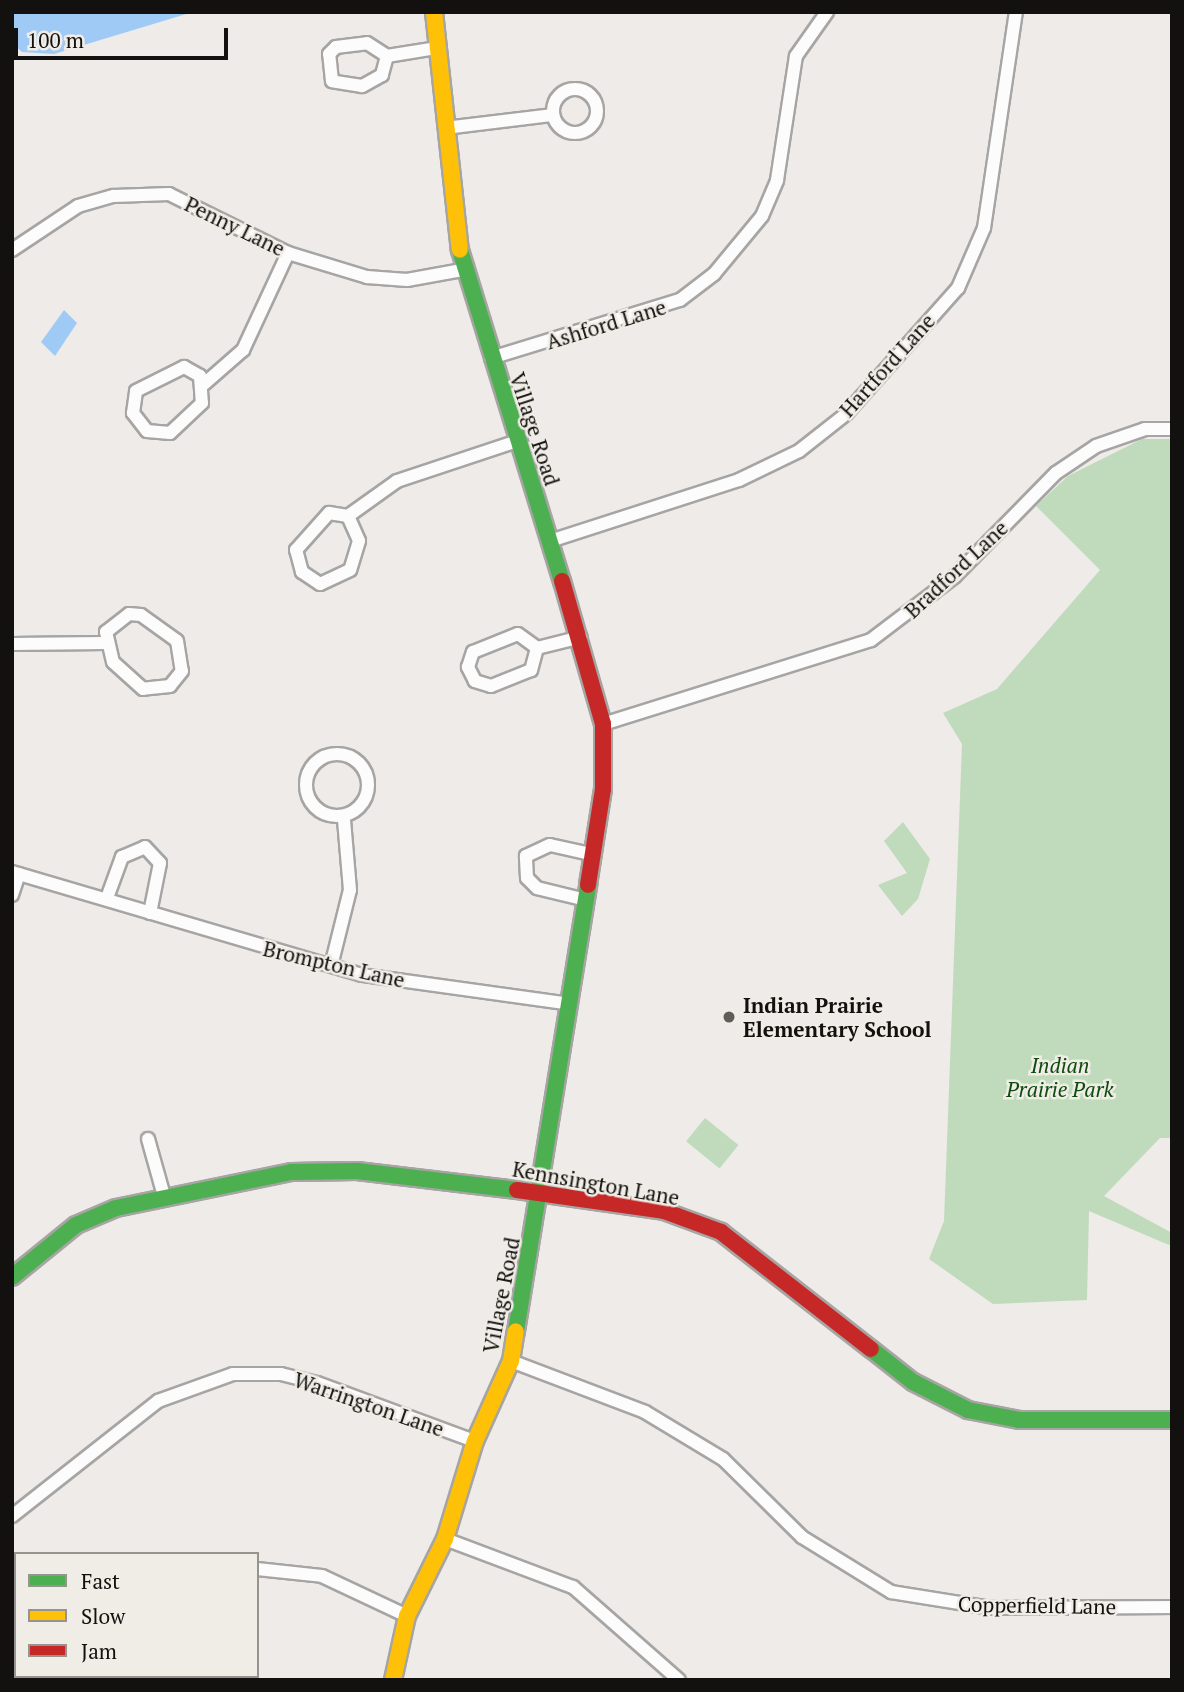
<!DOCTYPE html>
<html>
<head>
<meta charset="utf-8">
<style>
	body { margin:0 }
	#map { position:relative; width:1184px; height:1692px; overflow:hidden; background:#eeebe8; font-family:"PT Serif",serif }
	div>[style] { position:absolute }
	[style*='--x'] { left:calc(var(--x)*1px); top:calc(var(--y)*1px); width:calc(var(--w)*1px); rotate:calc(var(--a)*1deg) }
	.green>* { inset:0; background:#c0dabc; transform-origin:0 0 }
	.water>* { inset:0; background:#a0caf6 }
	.roads { filter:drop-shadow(2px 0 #a7a5a3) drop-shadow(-2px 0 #a7a5a3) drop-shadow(0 2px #a7a5a3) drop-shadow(0 -2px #a7a5a3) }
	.street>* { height:12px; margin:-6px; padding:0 6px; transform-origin:6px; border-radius:6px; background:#fcfcfc }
	.street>.ring { margin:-6px; padding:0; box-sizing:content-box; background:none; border:12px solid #fcfcfc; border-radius:50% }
	.fast>* { height:16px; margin:-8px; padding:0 8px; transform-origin:8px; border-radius:8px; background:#4caf50 }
	.slow>* { height:16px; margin:-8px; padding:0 8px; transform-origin:8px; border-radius:8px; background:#ffc107 }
	.jam>* { height:16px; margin:-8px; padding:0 8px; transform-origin:8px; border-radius:8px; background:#c62828 }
	.dots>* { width:19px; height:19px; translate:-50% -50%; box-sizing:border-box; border:4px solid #f0ece6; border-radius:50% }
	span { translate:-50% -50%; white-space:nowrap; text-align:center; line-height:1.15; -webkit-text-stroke:5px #f0ece6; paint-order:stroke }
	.street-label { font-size:21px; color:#12110f }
	.poi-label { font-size:21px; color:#12110f; font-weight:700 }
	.left { translate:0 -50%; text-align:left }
	.park-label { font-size:21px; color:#0c4d0d; font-style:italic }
	.frame { position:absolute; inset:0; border:14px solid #12110f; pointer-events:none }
	.legend { position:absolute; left:14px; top:1552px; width:245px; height:126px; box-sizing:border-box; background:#f0ece6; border:2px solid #979490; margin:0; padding:9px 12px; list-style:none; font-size:21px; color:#12110f }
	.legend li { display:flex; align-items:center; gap:14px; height:35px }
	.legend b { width:35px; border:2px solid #979490 }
	.scale { position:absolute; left:14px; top:28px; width:214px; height:32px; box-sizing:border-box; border:4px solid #12110f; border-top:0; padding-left:9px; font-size:21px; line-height:24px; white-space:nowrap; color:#12110f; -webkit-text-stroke:5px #f0ece6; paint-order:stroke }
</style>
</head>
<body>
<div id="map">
	<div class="green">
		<i style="clip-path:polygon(1142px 439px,1172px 439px,1172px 1138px,1160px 1138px,1104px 1196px,1172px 1233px,1172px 1241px,1169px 1245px,1089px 1211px,1087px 1300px,993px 1304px,929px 1259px,944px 1221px,962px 744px,943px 713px,997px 689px,1100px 570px,1036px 506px,1068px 476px)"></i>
		<i style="clip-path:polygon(903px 822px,930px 859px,918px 899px,902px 916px,878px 885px,907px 873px,884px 841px)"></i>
		<i style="left:705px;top:1118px;width:43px;height:30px;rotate:39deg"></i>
	</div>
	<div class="water">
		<i style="clip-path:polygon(12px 12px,193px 12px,54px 54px,22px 52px,12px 43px)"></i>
		<i style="clip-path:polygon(64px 310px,77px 323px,55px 356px,41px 342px)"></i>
	</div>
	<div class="roads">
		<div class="street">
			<i style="--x:367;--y:43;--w:24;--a:33"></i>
			<i style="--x:387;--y:56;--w:20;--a:105"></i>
			<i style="--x:382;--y:75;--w:23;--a:151"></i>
			<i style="--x:362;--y:86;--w:30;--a:-171"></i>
			<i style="--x:332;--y:81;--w:27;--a:-96"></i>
			<i style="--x:329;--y:54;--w:10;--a:-45"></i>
			<i style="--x:336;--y:47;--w:31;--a:-7"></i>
			<i style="--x:387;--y:56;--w:51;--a:-9.1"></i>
			<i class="ring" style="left:553px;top:89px;width:32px;height:32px"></i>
			<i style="--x:445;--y:128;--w:109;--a:-6.9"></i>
			<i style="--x:12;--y:250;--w:79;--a:-33.7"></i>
			<i style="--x:78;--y:206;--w:37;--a:-16"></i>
			<i style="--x:114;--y:196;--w:55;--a:-2.1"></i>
			<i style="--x:169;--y:194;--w:133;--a:26.4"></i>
			<i style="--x:288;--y:253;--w:83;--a:16.9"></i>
			<i style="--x:367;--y:277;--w:40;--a:4.3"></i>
			<i style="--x:407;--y:280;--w:56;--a:-10.3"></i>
			<i style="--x:491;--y:358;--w:198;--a:-17.1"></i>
			<i style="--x:680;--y:300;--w:43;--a:-37.4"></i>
			<i style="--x:714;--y:274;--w:75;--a:-50.4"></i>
			<i style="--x:762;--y:216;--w:39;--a:-67"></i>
			<i style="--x:777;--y:180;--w:125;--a:-81.3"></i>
			<i style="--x:796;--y:56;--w:54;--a:-54.8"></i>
			<i style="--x:184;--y:367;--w:18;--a:29"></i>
			<i style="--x:200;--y:376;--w:27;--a:86"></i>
			<i style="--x:202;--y:403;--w:44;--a:136.8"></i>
			<i style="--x:170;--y:433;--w:23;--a:-175"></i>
			<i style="--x:147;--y:431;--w:23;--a:-128"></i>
			<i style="--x:133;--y:413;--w:22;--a:-82"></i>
			<i style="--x:136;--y:391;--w:54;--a:-26.6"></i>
			<i style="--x:204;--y:384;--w:52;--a:-41.1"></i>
			<i style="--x:243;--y:350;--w:107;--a:-65.1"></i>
			<i style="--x:329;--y:513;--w:19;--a:9"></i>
			<i style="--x:348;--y:516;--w:27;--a:66"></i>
			<i style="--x:359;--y:541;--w:30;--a:107"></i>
			<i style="--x:350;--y:570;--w:33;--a:155"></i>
			<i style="--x:320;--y:584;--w:22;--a:-146"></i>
			<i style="--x:302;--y:572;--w:23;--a:-105"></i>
			<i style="--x:296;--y:550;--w:50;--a:-48.3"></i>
			<i style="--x:348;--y:516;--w:60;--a:-35.5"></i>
			<i style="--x:397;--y:481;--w:126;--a:-18.4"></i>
			<i style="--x:550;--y:541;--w:199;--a:-17.9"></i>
			<i style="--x:739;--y:480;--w:67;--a:-25.8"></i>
			<i style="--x:799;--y:451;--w:60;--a:-38.2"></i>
			<i style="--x:846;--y:414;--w:169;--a:-48.4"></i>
			<i style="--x:958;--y:288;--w:65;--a:-66.6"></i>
			<i style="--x:984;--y:228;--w:218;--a:-81.6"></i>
			<i style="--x:129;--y:614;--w:12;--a:5"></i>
			<i style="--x:141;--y:615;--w:44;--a:35.8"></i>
			<i style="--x:177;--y:641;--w:30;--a:81"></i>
			<i style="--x:182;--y:671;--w:19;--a:129"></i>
			<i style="--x:170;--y:686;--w:27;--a:174"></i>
			<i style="--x:143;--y:689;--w:40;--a:-138"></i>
			<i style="--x:113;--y:662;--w:31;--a:-103"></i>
			<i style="--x:106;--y:632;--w:29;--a:-38"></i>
			<i style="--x:518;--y:634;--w:24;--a:36"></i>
			<i style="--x:537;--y:648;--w:23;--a:105"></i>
			<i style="--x:531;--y:670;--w:43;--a:158.2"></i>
			<i style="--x:491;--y:686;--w:17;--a:-163"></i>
			<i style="--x:475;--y:681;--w:16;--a:-117"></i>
			<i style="--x:468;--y:667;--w:16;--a:-72"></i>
			<i style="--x:473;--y:652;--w:48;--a:-21.8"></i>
			<i style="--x:12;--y:644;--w:93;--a:-0.6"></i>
			<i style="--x:537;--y:648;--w:45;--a:-14"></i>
			<i style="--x:603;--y:724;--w:281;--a:-17.4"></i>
			<i style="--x:871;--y:640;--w:104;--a:-37.2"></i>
			<i style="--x:954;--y:577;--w:146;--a:-45.6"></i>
			<i style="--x:1056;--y:473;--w:48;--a:-34"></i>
			<i style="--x:1096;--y:446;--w:52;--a:-19.1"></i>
			<i style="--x:1145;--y:429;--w:27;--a:0"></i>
			<i class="ring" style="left:306px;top:754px;width:50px;height:50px"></i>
			<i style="--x:12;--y:872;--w:365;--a:16.4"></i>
			<i style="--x:362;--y:975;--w:204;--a:7.9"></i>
			<i style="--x:12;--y:895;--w:22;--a:-72"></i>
			<i style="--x:107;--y:898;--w:44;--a:-69.9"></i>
			<i style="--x:122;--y:857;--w:25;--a:-23"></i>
			<i style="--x:145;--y:847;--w:22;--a:47"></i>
			<i style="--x:160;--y:863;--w:51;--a:101.3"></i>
			<i style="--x:582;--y:899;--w:46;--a:-166.3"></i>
			<i style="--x:537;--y:888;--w:14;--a:-135"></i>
			<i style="--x:527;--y:878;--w:22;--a:-93"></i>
			<i style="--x:526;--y:856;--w:26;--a:-25"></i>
			<i style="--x:550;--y:845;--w:42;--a:12.4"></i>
			<i style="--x:331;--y:966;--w:78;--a:-76"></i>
			<i style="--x:350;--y:890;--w:70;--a:-94.9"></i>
			<i style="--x:148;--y:1139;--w:59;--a:74.3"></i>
			<i style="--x:511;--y:1361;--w:143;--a:20.8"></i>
			<i style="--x:645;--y:1412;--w:91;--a:31.1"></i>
			<i style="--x:723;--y:1459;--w:111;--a:44.6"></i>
			<i style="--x:802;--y:1537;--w:105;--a:31.7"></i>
			<i style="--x:891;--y:1592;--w:101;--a:9.1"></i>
			<i style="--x:991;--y:1608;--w:181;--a:-0.3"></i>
			<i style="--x:12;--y:1516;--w:186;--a:-38.2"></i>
			<i style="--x:158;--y:1401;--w:80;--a:-19.8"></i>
			<i style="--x:233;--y:1374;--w:48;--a:0"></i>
			<i style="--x:281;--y:1374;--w:37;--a:14"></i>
			<i style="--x:317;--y:1383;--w:168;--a:20.2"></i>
			<i style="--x:445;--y:1539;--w:137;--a:20.6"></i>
			<i style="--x:573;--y:1587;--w:141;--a:41.3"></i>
			<i style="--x:257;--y:1569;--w:65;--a:6.1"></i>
			<i style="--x:322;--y:1576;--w:94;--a:25.2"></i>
			<i style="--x:130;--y:1680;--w:5;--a:-53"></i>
		</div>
		<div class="fast">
			<i style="--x:460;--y:250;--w:346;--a:72.9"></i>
			<i style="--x:12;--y:1277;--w:82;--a:-39.1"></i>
			<i style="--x:76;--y:1225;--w:43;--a:-23"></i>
			<i style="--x:116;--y:1208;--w:179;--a:-11.6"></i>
			<i style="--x:291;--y:1172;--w:66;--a:-0.9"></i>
			<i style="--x:357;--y:1171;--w:161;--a:6.8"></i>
			<i style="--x:516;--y:1331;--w:452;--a:-80.8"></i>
			<i style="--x:871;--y:1349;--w:53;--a:38.2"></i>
			<i style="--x:913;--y:1382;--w:62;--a:27"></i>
			<i style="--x:968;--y:1410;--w:53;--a:10.9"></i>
			<i style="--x:1020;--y:1420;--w:152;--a:0"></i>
		</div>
		<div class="slow">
			<i style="--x:434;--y:12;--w:239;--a:83.8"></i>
			<i style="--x:393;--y:1680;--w:66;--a:-77.7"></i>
			<i style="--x:407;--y:1616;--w:86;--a:-63.7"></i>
			<i style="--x:445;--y:1539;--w:102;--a:-73"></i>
			<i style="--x:475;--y:1441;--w:88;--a:-65.8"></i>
			<i style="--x:511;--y:1361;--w:30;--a:-81"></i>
		</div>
		<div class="jam">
			<i style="--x:562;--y:581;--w:149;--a:74"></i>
			<i style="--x:603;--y:724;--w:65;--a:90"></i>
			<i style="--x:603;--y:789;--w:97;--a:98.9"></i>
			<i style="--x:517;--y:1190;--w:148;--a:8.1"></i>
			<i style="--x:664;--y:1211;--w:61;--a:20.2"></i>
			<i style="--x:721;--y:1232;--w:190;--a:38"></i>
		</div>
	</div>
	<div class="dots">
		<i style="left:729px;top:1017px;background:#5f5d5b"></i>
	</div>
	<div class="street-label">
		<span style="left:235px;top:226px;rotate:26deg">Penny Lane</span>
		<span style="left:606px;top:324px;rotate:-17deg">Ashford Lane</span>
		<span style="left:887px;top:365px;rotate:-48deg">Hartford Lane</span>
		<span style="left:535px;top:429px;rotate:72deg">Village Road</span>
		<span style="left:956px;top:569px;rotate:-43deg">Bradford Lane</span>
		<span style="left:334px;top:964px;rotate:13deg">Brompton Lane</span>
		<span style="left:596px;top:1183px;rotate:10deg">Kennsington Lane</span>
		<span style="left:501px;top:1295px;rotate:-79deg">Village Road</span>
		<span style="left:369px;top:1404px;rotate:19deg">Warrington Lane</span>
		<span style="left:1037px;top:1605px;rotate:1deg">Copperfield Lane</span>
	</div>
	<div class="poi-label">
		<span class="left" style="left:743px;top:1017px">Indian Prairie<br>Elementary School</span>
	</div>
	<div class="park-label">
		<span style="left:1060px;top:1077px">Indian<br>Prairie Park</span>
	</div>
	<div class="frame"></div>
	<ul class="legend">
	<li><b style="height:9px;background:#4caf50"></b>Fast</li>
	<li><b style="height:9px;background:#ffc107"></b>Slow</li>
	<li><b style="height:9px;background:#c62828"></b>Jam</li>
	</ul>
	<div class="scale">100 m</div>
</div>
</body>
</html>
